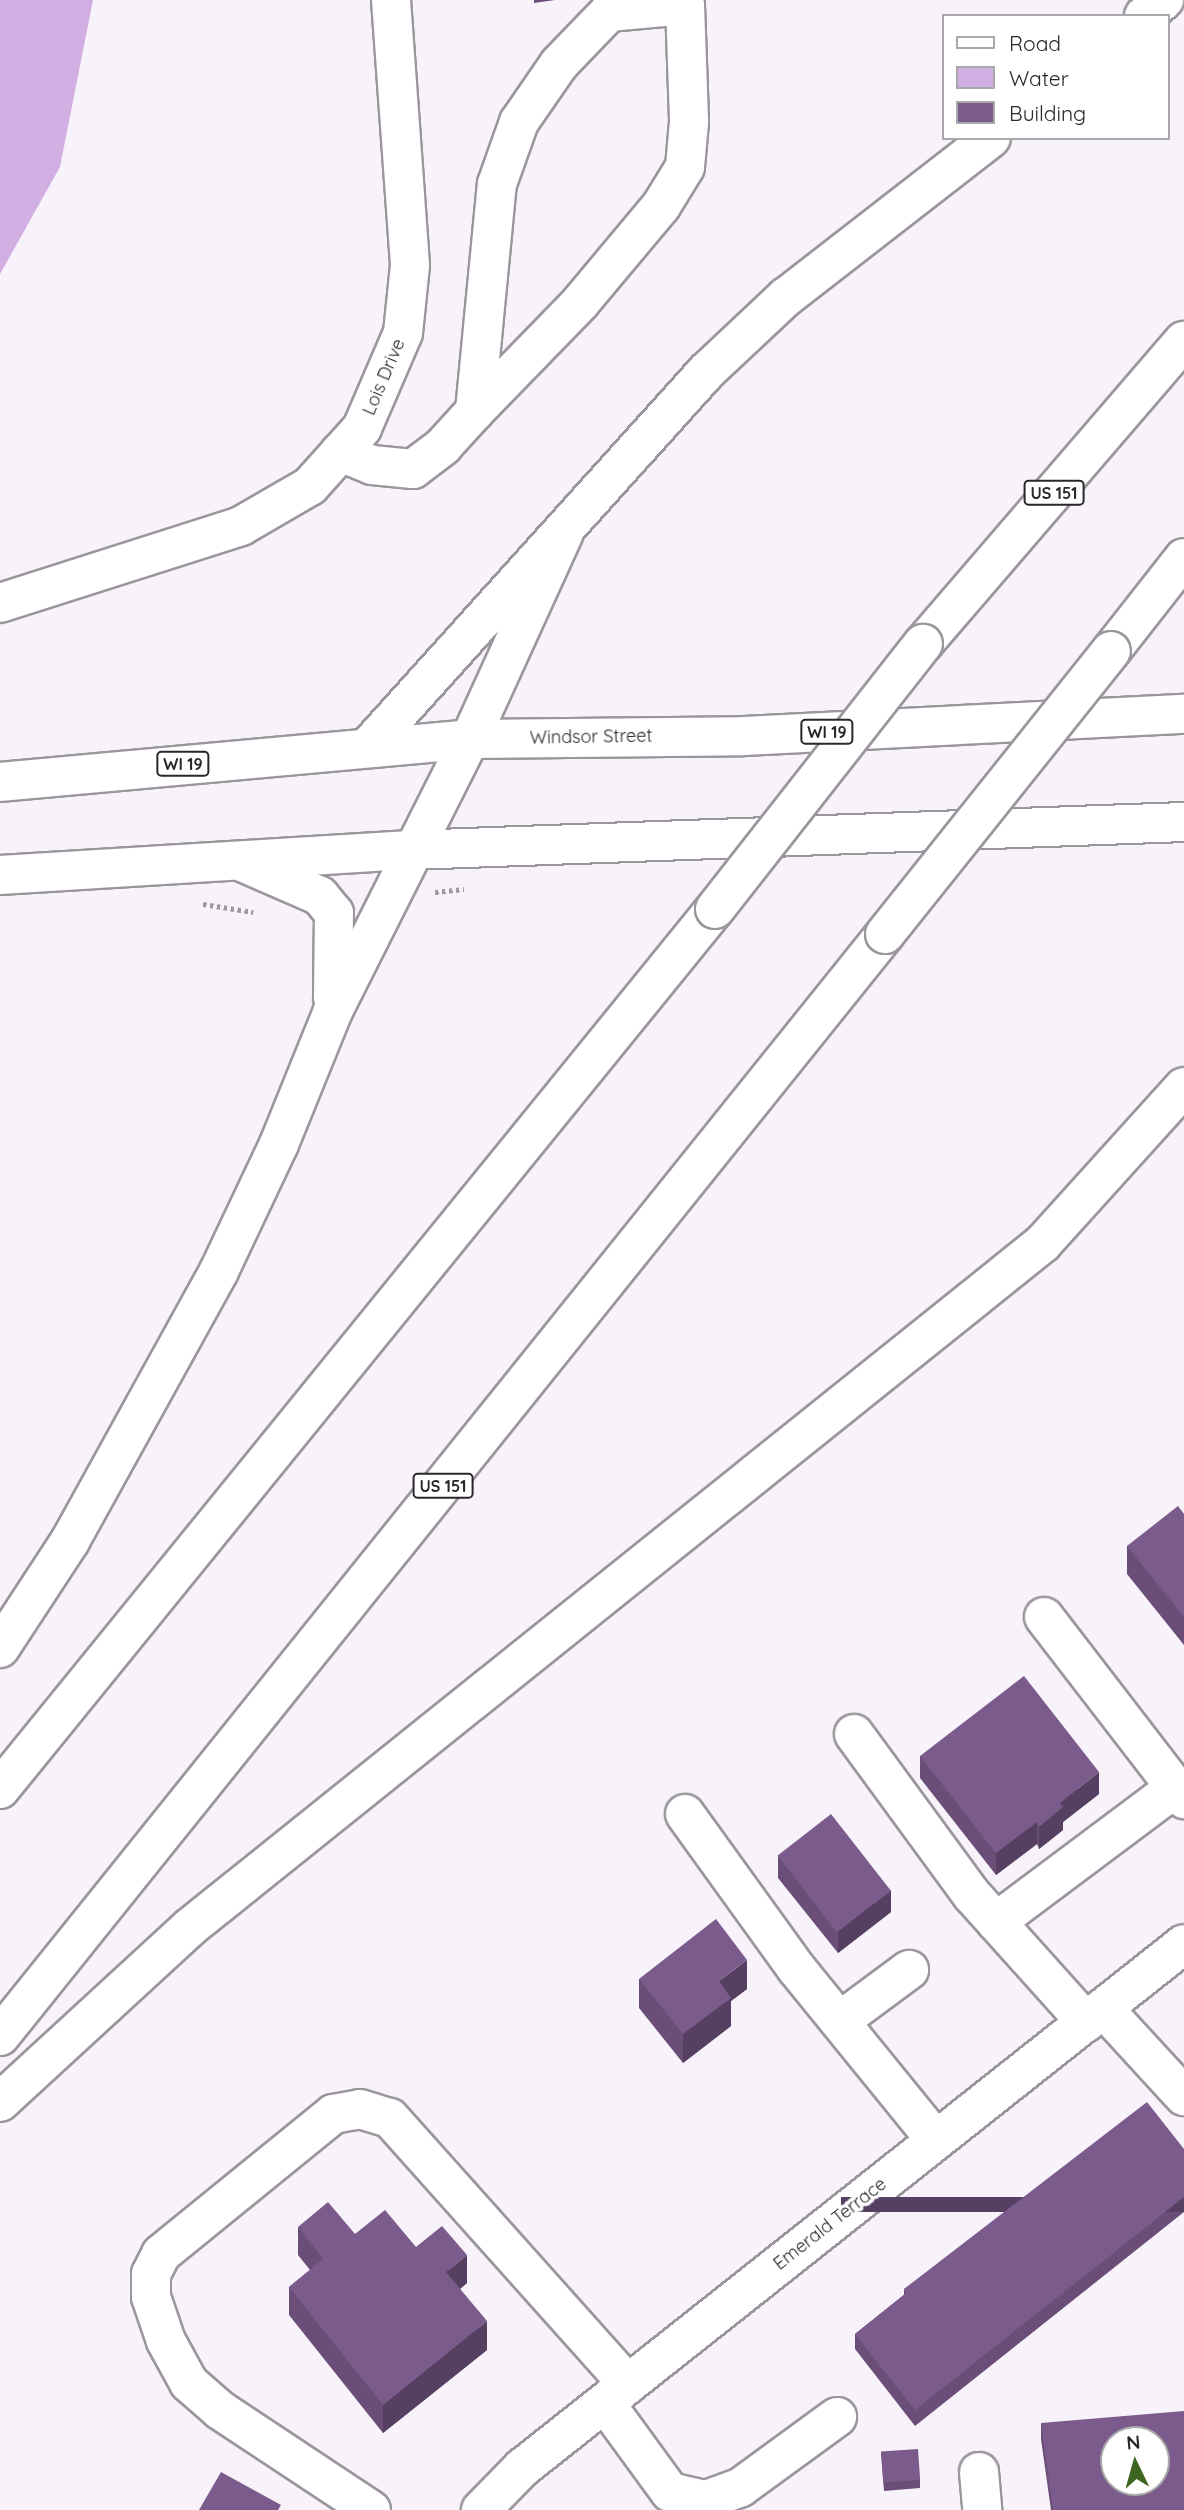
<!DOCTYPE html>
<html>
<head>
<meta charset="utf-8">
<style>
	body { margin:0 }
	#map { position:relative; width:1184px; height:2510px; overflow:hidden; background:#f8f3fa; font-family:Quicksand,sans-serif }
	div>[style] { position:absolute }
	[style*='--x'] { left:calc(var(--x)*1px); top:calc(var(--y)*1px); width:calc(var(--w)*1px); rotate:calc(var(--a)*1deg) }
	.water>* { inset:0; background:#d1afe3 }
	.path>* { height:4.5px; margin-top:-2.25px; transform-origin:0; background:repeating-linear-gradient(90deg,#9d999f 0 3.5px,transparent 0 7px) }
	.roads { filter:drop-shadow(2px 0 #9b969d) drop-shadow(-2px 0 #9b969d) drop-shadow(0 2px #9b969d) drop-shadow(0 -2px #9b969d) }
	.minor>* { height:38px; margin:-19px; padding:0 19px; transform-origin:19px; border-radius:19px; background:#fff }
	.major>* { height:38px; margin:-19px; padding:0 19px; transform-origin:19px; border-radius:19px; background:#fff }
	.highway>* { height:38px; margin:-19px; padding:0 19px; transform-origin:19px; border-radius:19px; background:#fff }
	.bridges { filter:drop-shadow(2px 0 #9b969d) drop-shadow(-2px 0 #9b969d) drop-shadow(0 2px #9b969d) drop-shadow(0 -2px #9b969d) }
	.highway-bridge>* { height:38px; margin:-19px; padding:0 19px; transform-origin:19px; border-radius:19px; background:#fff }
	.wall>* { inset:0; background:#6a4e78 }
	.shaded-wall>* { inset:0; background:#564061; transform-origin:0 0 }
	.building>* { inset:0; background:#7b5b8b; transform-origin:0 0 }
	span { translate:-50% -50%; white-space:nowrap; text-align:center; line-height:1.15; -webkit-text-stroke:7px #fff; paint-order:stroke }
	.shield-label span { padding:2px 5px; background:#fff; border:2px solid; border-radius:5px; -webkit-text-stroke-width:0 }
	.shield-label { font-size:16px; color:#29272a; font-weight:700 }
	.street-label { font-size:18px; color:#29272a }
	.legend { position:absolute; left:942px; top:14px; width:228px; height:126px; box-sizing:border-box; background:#fff; border:2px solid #a9a9aa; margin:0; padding:9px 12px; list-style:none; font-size:21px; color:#29272a }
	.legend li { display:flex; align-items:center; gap:14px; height:35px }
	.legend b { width:35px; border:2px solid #a9a9aa }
	.north { position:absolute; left:1100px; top:2426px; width:70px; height:70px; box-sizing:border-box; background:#fff; border:2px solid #a9a9aa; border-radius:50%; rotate:355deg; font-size:19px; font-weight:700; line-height:28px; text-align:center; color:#29272a }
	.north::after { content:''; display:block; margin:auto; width:24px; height:32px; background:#3f6620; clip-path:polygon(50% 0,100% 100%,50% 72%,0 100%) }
</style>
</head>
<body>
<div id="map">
	<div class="water">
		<i style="clip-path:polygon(0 0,93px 0,60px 167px,0 274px)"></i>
	</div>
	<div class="path">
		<i style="--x:435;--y:892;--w:29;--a:-6"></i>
		<i style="--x:203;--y:904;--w:51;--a:9.1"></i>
	</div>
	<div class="roads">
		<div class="minor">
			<i style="--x:340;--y:452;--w:35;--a:22"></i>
			<i style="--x:372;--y:465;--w:41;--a:5.6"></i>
			<i style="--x:413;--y:469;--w:38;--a:-37"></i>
			<i style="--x:443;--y:446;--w:47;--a:-47.6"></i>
			<i style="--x:475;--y:411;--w:228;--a:-84.5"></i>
			<i style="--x:497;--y:184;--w:66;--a:-70.5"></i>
			<i style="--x:519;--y:122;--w:70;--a:-55.4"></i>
			<i style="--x:559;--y:64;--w:72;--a:-46.1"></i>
			<i style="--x:609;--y:12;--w:76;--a:-5.3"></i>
			<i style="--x:685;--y:5;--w:117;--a:88"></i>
			<i style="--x:689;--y:122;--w:45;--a:95.1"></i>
			<i style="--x:685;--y:167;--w:46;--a:121.6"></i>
			<i style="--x:661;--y:206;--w:126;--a:129.9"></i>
			<i style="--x:580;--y:303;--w:151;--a:134.2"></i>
			<i style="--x:0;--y:603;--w:253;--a:-17.7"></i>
			<i style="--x:241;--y:526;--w:80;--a:-30.1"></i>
			<i style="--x:310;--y:486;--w:78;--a:-48.1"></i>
			<i style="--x:362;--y:428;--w:103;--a:-66.7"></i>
			<i style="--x:403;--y:333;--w:68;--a:-84.1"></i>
			<i style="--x:410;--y:265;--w:266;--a:-94.1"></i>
			<i style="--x:1044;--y:1617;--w:230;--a:52.4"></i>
			<i style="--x:854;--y:1734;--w:200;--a:53.8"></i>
			<i style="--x:972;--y:1895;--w:171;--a:48.1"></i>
			<i style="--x:685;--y:1814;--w:190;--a:54.2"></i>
			<i style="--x:796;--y:1968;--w:222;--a:50.9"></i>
			<i style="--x:996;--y:1922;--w:224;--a:-36.8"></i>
			<i style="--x:1103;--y:2008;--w:120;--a:47.4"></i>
			<i style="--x:840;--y:2021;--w:86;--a:-36.5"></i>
			<i style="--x:605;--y:2403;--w:110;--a:53.9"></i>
			<i style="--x:670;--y:2492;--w:37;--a:13"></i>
			<i style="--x:706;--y:2500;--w:37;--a:-20"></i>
			<i style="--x:741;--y:2487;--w:119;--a:-36.1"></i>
			<i style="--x:979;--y:2472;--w:38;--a:85"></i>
			<i style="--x:371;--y:2510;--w:181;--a:-146.5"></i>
			<i style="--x:220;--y:2410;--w:41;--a:-138.9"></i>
			<i style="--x:189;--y:2383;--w:48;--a:-118.7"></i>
			<i style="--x:166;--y:2341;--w:46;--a:-108.8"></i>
			<i style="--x:151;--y:2297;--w:23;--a:-90"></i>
			<i style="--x:151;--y:2274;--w:22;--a:-63"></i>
			<i style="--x:161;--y:2254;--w:222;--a:-39.1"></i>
			<i style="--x:333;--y:2114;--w:27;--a:-10"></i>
			<i style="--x:360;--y:2109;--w:31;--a:17"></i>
			<i style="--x:390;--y:2118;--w:357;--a:48.2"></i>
			<i style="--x:481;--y:2510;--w:59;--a:-45.7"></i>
			<i style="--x:522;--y:2468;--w:844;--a:-38.36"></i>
		</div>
		<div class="major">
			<i style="--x:0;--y:782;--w:472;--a:-5.2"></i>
			<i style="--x:470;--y:739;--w:274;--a:-0.6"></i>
			<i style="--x:744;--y:736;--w:441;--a:-2.9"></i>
			<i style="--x:0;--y:875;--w:411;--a:-3.5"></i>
			<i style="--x:410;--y:850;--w:775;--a:-2.07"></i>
		</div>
		<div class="highway">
			<i style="--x:1144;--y:16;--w:26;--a:-39"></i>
			<i style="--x:923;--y:644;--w:400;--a:-49.3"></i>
			<i style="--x:1111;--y:651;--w:118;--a:-51.9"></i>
			<i style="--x:367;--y:748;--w:506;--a:-47.96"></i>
			<i style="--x:706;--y:372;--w:110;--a:-43.2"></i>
			<i style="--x:786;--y:297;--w:259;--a:-37.8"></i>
			<i style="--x:240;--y:861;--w:87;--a:23.6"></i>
			<i style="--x:320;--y:896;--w:22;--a:51"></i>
			<i style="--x:334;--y:913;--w:85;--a:90.7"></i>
			<i style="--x:0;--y:1648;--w:128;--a:-56.8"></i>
			<i style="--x:70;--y:1541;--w:308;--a:-61.1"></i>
			<i style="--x:219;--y:1271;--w:140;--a:-64.7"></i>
			<i style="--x:279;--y:1144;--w:144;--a:-67.9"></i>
			<i style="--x:333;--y:1011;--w:305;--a:-63.3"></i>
			<i style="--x:470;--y:739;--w:226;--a:-65.5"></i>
			<i style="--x:0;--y:1789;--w:1134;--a:-50.91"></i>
			<i style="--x:0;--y:2036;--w:1413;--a:-51.23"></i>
			<i style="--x:0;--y:2102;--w:257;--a:-42.6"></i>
			<i style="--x:189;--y:1928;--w:1095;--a:-38.73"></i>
			<i style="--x:1043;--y:1243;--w:210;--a:-47.9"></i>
		</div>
	</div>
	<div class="bridges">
		<div class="highway-bridge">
			<i style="--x:715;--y:909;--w:337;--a:-51.9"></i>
			<i style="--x:885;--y:934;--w:362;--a:-51.4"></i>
		</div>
	</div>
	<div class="wall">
		<i style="clip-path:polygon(534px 0,555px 0,534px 3px)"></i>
		<i style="clip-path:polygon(1184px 1514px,1184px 1645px,1127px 1574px,1127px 1546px)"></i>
		<i style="clip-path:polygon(920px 1756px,1099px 1794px,1063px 1822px,1063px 1830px,1039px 1849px,1037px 1844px,996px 1875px,920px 1778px)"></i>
		<i style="clip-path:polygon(778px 1856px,891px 1912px,838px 1953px,778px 1878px)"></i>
		<i style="clip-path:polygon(639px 1979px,747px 1989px,731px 2001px,731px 2026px,683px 2063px,639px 2008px)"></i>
		<i style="clip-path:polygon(1184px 2149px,1184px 2212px,915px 2426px,855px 2349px,855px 2334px,904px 2295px,904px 2289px)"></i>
		<i style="clip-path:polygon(298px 2227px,355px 2234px,416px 2247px,467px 2283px,460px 2289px,487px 2350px,383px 2433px,289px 2315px,289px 2287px,310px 2270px,298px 2255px)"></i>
		<i style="clip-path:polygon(1041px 2423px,1184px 2510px,1051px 2510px,1041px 2439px)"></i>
		<i style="clip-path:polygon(881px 2452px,920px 2480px,920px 2488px,884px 2491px)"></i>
	</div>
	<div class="shaded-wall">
		<i style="clip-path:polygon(1099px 1772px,1099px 1794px,1063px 1822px,1063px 1830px,1039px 1849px,1039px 1827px,1060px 1803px)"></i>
		<i style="clip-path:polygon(1037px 1822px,1037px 1844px,996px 1875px,996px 1853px)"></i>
		<i style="clip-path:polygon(891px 1890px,891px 1912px,838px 1953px,838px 1931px)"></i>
		<i style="clip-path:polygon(747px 1960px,747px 1989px,731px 2001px,731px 2026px,683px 2063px,683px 2034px,719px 1981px)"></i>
		<i style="left:1184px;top:2197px;width:15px;height:343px;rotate:90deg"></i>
		<i style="clip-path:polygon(467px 2255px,467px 2283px,446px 2300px,446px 2272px)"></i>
		<i style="clip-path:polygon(487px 2321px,487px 2350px,383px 2433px,383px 2405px)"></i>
	</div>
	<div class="building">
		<i style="clip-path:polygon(1178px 1506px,1184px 1514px,1184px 1617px,1127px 1546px)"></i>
		<i style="clip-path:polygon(1024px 1676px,1099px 1772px,1060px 1803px,1063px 1807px,1039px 1827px,1037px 1822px,996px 1853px,920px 1756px)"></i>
		<i style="left:831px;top:1814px;width:97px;height:68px;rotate:52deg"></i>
		<i style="clip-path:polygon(716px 1919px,747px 1960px,719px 1981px,731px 1998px,683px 2034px,639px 1979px)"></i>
		<i style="clip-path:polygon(1147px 2102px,1184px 2149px,1184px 2197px,915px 2410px,855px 2334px,906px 2293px,904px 2289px)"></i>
		<i style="clip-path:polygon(328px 2202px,355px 2234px,385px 2210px,416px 2247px,442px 2226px,467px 2255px,446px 2272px,487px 2321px,383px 2405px,289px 2287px,323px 2259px,298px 2227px)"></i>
		<i style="clip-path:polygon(evenodd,1184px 2411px,1184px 2510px,1053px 2510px,1041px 2423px,1184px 2411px,1114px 2440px,1156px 2440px,1156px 2482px,1114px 2482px,1114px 2440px)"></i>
		<i style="left:918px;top:2449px;width:31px;height:37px;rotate:86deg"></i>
		<i style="clip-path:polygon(221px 2472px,281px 2505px,278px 2510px,199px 2510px)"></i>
	</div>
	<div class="shield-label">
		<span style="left:1054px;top:493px">US 151</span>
		<span style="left:827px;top:732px">WI 19</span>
		<span style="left:183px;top:764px">WI 19</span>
		<span style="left:443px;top:1486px">US 151</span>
	</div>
	<div class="street-label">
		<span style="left:384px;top:377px;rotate:-67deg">Lois Drive</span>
		<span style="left:591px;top:737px;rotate:-1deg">Windsor Street</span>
		<span style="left:830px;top:2224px;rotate:-38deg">Emerald Terrace</span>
	</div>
	<ul class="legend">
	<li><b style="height:9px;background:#fff"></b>Road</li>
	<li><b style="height:19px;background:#d1afe3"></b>Water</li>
	<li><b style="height:19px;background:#7b5b8b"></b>Building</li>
	</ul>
	<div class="north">N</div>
</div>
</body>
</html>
